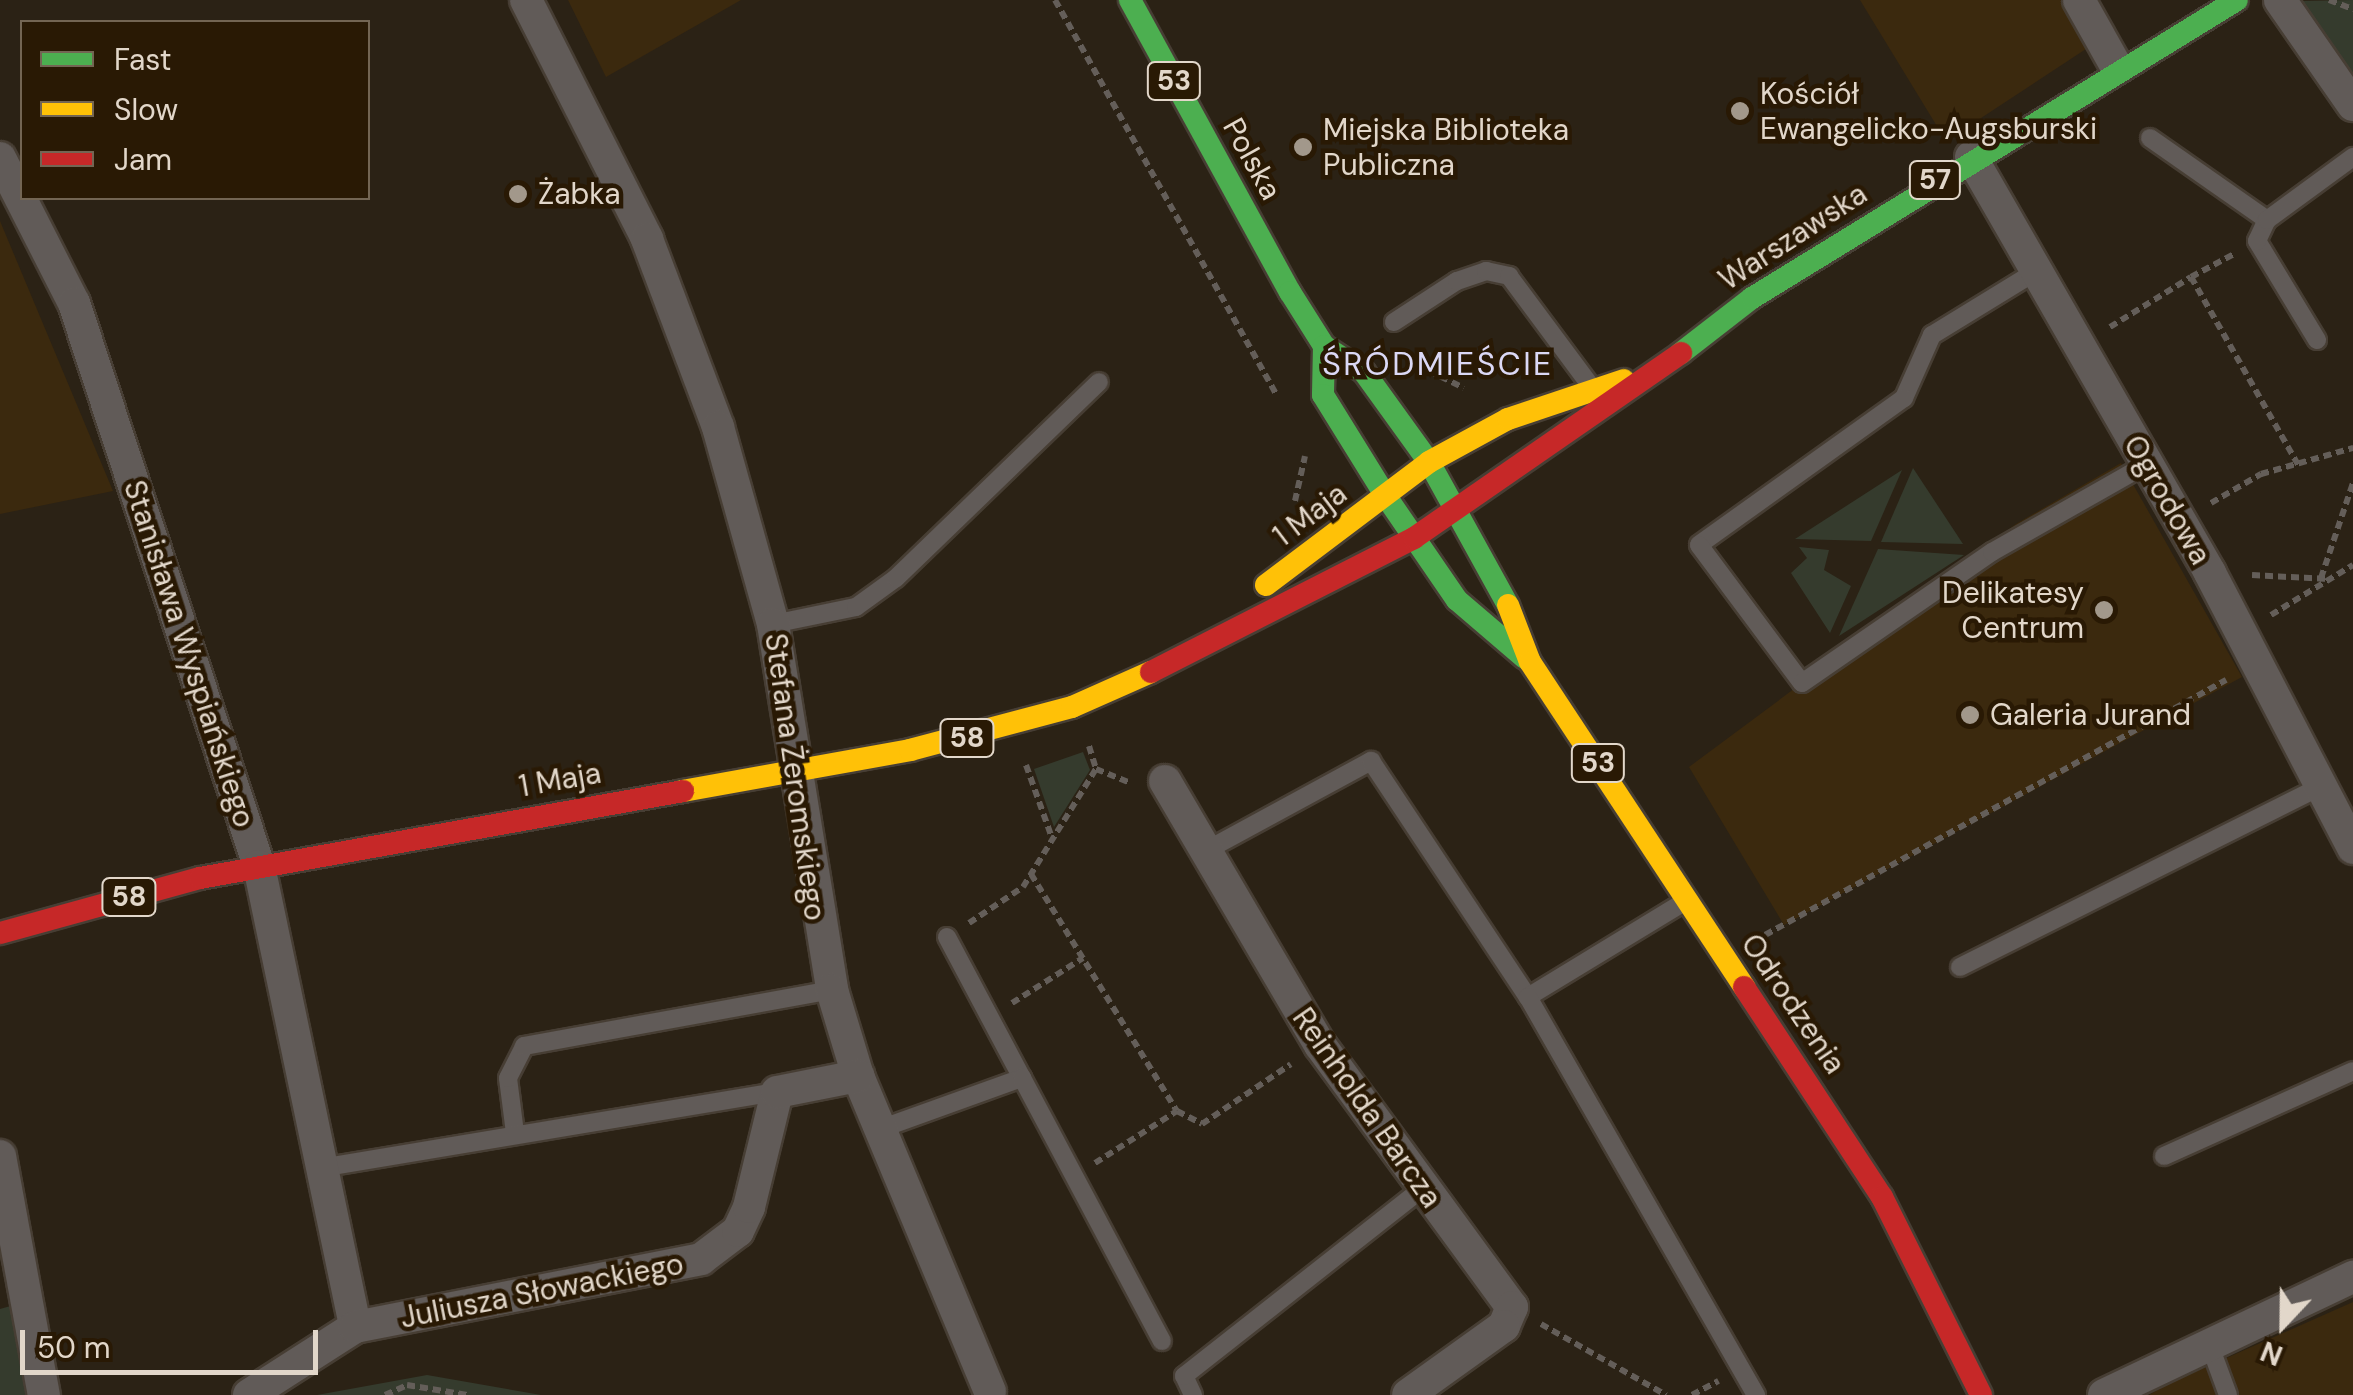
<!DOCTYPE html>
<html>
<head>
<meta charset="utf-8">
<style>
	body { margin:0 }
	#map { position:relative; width:2353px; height:1395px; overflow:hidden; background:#2b2215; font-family:"DM Sans",sans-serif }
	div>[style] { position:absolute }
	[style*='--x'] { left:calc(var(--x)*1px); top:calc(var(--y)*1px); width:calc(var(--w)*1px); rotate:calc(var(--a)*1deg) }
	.built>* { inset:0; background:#3b290e }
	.green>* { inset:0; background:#353b2d }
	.path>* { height:6px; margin-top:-3px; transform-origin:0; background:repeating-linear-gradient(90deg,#645e59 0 8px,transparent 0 13px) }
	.roads { filter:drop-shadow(2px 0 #473e34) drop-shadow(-2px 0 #473e34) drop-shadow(0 2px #473e34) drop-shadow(0 -2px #473e34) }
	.lane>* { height:18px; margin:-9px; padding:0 9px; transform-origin:9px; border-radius:9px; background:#615b58 }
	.street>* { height:32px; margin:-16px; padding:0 16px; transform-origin:16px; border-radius:16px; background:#615b58 }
	.fast>* { height:22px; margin:-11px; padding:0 11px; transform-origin:11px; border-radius:11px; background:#4caf50 }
	.slow>* { height:22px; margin:-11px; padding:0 11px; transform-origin:11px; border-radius:11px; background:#ffc107 }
	.jam>* { height:22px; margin:-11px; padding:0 11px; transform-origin:11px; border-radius:11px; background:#c62828 }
	.dots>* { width:28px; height:28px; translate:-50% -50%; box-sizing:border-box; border:5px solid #291904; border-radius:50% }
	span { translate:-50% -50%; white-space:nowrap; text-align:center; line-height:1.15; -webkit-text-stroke:9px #291904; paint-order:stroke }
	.shield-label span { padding:2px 8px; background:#291904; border:2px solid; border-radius:8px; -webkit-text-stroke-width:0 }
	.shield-label { font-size:28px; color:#e2d7ca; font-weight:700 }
	.poi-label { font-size:30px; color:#e2d7ca }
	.left { translate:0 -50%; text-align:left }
	.right { translate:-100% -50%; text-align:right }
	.street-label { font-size:30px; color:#e2d7ca }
	.neighbourhood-label { font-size:32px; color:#dbd8f5; letter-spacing:2.5px }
	.legend { position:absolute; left:20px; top:20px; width:350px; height:180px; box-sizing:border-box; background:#291904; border:2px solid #736553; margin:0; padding:12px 18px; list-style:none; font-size:30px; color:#e2d7ca }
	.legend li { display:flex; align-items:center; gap:20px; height:50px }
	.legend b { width:50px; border:2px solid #736553 }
	.north { position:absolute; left:2233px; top:1275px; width:100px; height:100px; -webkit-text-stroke:8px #291904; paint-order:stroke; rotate:202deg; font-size:28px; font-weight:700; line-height:40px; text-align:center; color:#e2d7ca }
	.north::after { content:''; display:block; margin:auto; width:35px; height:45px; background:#e2d7ca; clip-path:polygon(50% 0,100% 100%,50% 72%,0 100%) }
	.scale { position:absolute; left:20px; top:1330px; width:298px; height:45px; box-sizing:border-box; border:5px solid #e2d7ca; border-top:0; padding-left:12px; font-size:30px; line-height:35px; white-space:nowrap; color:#e2d7ca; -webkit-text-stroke:8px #291904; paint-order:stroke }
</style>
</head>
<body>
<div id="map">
	<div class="built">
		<i style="clip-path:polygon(568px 0,741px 0,606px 77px)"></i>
		<i style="clip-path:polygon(1860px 0,2066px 0,2092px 45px,1946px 141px)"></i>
		<i style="clip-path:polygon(0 221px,113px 491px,0 514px)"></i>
		<i style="clip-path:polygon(2121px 463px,2242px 677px,1784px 925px,1689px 767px,2016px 524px)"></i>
		<i style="clip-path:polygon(2353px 1302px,2353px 1395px,2149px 1395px,2168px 1384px)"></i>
	</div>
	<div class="green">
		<i style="clip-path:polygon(2353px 0,2353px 85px,2299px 1px)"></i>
		<i style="clip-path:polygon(1913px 468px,1963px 544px,1881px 542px)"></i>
		<i style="clip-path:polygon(1902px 470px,1871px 541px,1795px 539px)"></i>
		<i style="clip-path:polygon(1799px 547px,1829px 550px,1824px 570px,1851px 586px,1830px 633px,1791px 573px,1807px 558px)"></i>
		<i style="clip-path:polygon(1878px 549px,1964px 555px,1839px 636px)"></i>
		<i style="clip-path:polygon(1083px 752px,1090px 770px,1054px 827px,1034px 769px)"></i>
		<i style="clip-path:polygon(28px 1301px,44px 1395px,0 1395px,0 1309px)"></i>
		<i style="clip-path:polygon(427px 1375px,541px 1395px,317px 1395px)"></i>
	</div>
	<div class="path">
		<i style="--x:1055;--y:0;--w:454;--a:60.7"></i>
		<i style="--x:2329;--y:0;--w:26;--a:21"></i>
		<i style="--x:2191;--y:277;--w:49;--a:-28.1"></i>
		<i style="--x:2110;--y:327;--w:95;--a:-31.7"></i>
		<i style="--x:2191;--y:277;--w:218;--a:60.3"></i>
		<i style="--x:1417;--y:365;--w:52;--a:26.1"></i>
		<i style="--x:1295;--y:501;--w:46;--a:-77.5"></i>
		<i style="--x:2211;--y:503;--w:58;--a:-30.1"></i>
		<i style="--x:2261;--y:474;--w:96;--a:-15.8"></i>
		<i style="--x:2252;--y:575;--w:77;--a:3"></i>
		<i style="--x:2321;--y:578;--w:100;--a:-71.4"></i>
		<i style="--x:2271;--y:615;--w:96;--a:-31.4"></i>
		<i style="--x:1089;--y:746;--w:24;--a:73"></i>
		<i style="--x:1026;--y:765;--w:77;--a:70.4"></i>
		<i style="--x:1031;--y:874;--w:278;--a:58.4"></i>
		<i style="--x:969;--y:923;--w:65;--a:-33.7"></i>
		<i style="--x:1023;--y:887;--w:139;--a:-58.3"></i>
		<i style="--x:1096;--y:769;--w:38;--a:22"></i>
		<i style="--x:1765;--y:935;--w:527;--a:-28.95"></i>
		<i style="--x:1012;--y:1003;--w:84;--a:-32.4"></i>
		<i style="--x:1095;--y:1163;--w:97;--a:-32.4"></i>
		<i style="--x:1177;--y:1111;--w:28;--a:27"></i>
		<i style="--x:1202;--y:1124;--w:107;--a:-34"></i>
		<i style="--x:1541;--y:1324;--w:144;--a:29.6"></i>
		<i style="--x:385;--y:1395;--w:24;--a:-24"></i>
		<i style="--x:407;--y:1385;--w:61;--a:9.5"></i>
		<i style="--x:1692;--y:1395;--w:30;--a:-28"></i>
	</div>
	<div class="roads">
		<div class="lane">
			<i style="--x:2150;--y:138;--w:143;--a:35"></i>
			<i style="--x:2035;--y:272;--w:121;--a:148.5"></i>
			<i style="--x:1932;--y:335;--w:69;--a:114"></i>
			<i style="--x:1904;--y:398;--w:252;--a:144.4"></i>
			<i style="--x:1699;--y:545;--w:172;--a:53.3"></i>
			<i style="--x:1802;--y:683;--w:231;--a:-34.6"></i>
			<i style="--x:1992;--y:552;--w:176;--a:-29.6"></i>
			<i style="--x:1394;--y:322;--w:75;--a:-33.1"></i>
			<i style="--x:1457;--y:281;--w:31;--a:-19"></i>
			<i style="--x:1486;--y:271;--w:24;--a:12"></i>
			<i style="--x:1509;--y:276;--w:136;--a:53.4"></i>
			<i style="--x:2317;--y:340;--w:116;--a:-121.2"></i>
			<i style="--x:2257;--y:241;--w:23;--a:-65"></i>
			<i style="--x:2267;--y:220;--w:107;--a:-36.2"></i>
			<i style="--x:773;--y:624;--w:85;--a:-11.6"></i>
			<i style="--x:856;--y:607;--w:49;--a:-35.9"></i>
			<i style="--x:896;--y:578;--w:282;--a:-44"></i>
			<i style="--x:1207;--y:850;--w:187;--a:-28.5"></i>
			<i style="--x:1371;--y:761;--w:283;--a:56.4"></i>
			<i style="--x:1684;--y:902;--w:183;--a:148.7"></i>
			<i style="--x:1528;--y:997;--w:459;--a:60.2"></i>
			<i style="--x:947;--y:937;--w:160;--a:62"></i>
			<i style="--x:1960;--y:967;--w:406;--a:-26.6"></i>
			<i style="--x:880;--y:1129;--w:151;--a:-19.8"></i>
			<i style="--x:1022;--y:1078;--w:298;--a:62"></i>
			<i style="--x:515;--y:1133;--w:55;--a:-97.3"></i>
			<i style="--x:508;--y:1078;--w:36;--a:-63"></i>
			<i style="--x:524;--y:1046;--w:313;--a:-10.3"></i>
			<i style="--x:2164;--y:1156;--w:207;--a:-24.2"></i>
			<i style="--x:327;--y:1167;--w:456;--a:-9.5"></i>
			<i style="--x:2210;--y:1346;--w:52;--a:69.8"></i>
			<i style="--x:1193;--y:1395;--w:21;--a:-115"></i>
			<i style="--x:1184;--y:1376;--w:303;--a:-38.2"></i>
		</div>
		<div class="street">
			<i style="--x:526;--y:0;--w:268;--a:63.1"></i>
			<i style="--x:647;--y:239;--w:201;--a:69.3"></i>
			<i style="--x:718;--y:427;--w:205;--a:74.4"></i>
			<i style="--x:773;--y:624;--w:371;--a:80.8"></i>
			<i style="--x:832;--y:990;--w:90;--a:73.2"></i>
			<i style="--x:858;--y:1076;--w:342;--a:67.3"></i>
			<i style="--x:2079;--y:0;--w:76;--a:60.7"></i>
			<i style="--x:2280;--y:0;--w:128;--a:55.2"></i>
			<i style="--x:1971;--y:157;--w:480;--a:60.1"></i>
			<i style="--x:2210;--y:573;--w:310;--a:62.5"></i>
			<i style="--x:0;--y:158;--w:163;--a:63"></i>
			<i style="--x:74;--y:303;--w:593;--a:71.81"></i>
			<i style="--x:259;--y:866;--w:471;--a:78.2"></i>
			<i style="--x:1165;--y:781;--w:306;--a:59.6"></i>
			<i style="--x:1320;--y:1045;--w:325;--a:53.8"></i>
			<i style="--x:1512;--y:1307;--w:21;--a:113"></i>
			<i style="--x:1504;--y:1326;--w:118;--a:144.3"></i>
			<i style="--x:0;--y:1156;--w:243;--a:79.6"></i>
			<i style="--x:249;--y:1395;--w:126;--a:-32.7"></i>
			<i style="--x:355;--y:1327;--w:353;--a:-11.1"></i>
			<i style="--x:701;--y:1259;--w:46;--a:-37.1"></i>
			<i style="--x:738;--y:1231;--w:26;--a:-65"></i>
			<i style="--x:749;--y:1207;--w:118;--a:-76.3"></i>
			<i style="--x:777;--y:1092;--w:83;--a:-11.2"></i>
			<i style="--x:2104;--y:1395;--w:276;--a:-25.4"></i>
		</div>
		<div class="fast">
			<i style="--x:1130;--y:0;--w:333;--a:61.3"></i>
			<i style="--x:1290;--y:292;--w:64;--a:57.8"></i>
			<i style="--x:1324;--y:346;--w:48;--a:33"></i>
			<i style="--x:1364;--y:372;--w:111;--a:54.2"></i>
			<i style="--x:1429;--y:462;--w:163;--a:61.1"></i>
			<i style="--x:1324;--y:346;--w:49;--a:91.2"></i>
			<i style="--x:1323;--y:395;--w:118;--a:58.2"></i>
			<i style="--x:1385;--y:495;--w:127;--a:55.6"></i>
			<i style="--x:1457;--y:600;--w:89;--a:40.5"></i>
			<i style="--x:1681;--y:353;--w:90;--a:-37.8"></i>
			<i style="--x:1752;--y:298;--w:569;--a:-31.57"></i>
		</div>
		<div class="slow">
			<i style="--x:1266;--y:585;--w:204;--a:-37"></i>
			<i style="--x:1429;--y:462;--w:90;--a:-28.6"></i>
			<i style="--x:1508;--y:419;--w:122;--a:-18.6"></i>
			<i style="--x:1508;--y:605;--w:61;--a:68.9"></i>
			<i style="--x:1530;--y:662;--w:389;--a:56.6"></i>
			<i style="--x:683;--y:791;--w:231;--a:-10.2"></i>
			<i style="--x:910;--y:750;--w:168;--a:-14.9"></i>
			<i style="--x:1072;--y:707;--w:86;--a:-23.9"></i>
		</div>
		<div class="jam">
			<i style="--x:1151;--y:672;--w:295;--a:-27"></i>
			<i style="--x:1414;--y:538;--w:325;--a:-34.7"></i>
			<i style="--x:0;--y:933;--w:207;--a:-15.4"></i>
			<i style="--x:200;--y:878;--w:491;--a:-10.2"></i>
			<i style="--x:1744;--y:987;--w:251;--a:56.7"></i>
			<i style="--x:1882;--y:1197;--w:221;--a:63.4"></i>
		</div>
	</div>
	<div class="dots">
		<i style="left:1740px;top:111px;background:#a2988b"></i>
		<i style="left:1303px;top:147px;background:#a2988b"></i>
		<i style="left:518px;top:194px;background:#a2988b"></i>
		<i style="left:2104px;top:610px;background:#a2988b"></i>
		<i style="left:1970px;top:715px;background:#a2988b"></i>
	</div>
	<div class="shield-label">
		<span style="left:1174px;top:81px">53</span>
		<span style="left:1935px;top:180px">57</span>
		<span style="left:967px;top:738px">58</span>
		<span style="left:1598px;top:763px">53</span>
		<span style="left:129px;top:897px">58</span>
	</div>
	<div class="poi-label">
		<span class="left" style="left:1760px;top:111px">Kościół<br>Ewangelicko-Augsburski</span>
		<span class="left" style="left:1323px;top:147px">Miejska Biblioteka<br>Publiczna</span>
		<span class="left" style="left:538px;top:194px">Żabka</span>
		<span class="right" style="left:2084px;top:610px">Delikatesy<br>Centrum</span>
		<span class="left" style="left:1990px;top:715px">Galeria Jurand</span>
	</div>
	<div class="street-label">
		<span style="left:1252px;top:159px;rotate:61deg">Polska</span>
		<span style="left:1793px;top:237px;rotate:-33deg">Warszawska</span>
		<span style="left:2167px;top:500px;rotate:60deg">Ogrodowa</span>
		<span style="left:1310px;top:515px;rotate:-37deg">1 Maja</span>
		<span style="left:189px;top:654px;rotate:72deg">Stanisława Wyspiańskiego</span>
		<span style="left:795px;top:777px;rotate:82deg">Stefana Żeromskiego</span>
		<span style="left:560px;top:780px;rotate:-10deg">1 Maja</span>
		<span style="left:1793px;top:1004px;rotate:56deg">Odrodzenia</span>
		<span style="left:1367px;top:1108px;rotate:55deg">Reinholda Barcza</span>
		<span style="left:542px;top:1291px;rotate:-11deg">Juliusza Słowackiego</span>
	</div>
	<div class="neighbourhood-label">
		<span style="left:1438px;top:364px">ŚRÓDMIEŚCIE</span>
	</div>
	<ul class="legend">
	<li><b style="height:12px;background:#4caf50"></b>Fast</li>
	<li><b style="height:12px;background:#ffc107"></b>Slow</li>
	<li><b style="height:12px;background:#c62828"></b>Jam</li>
	</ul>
	<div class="north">N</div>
	<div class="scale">50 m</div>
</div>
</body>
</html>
